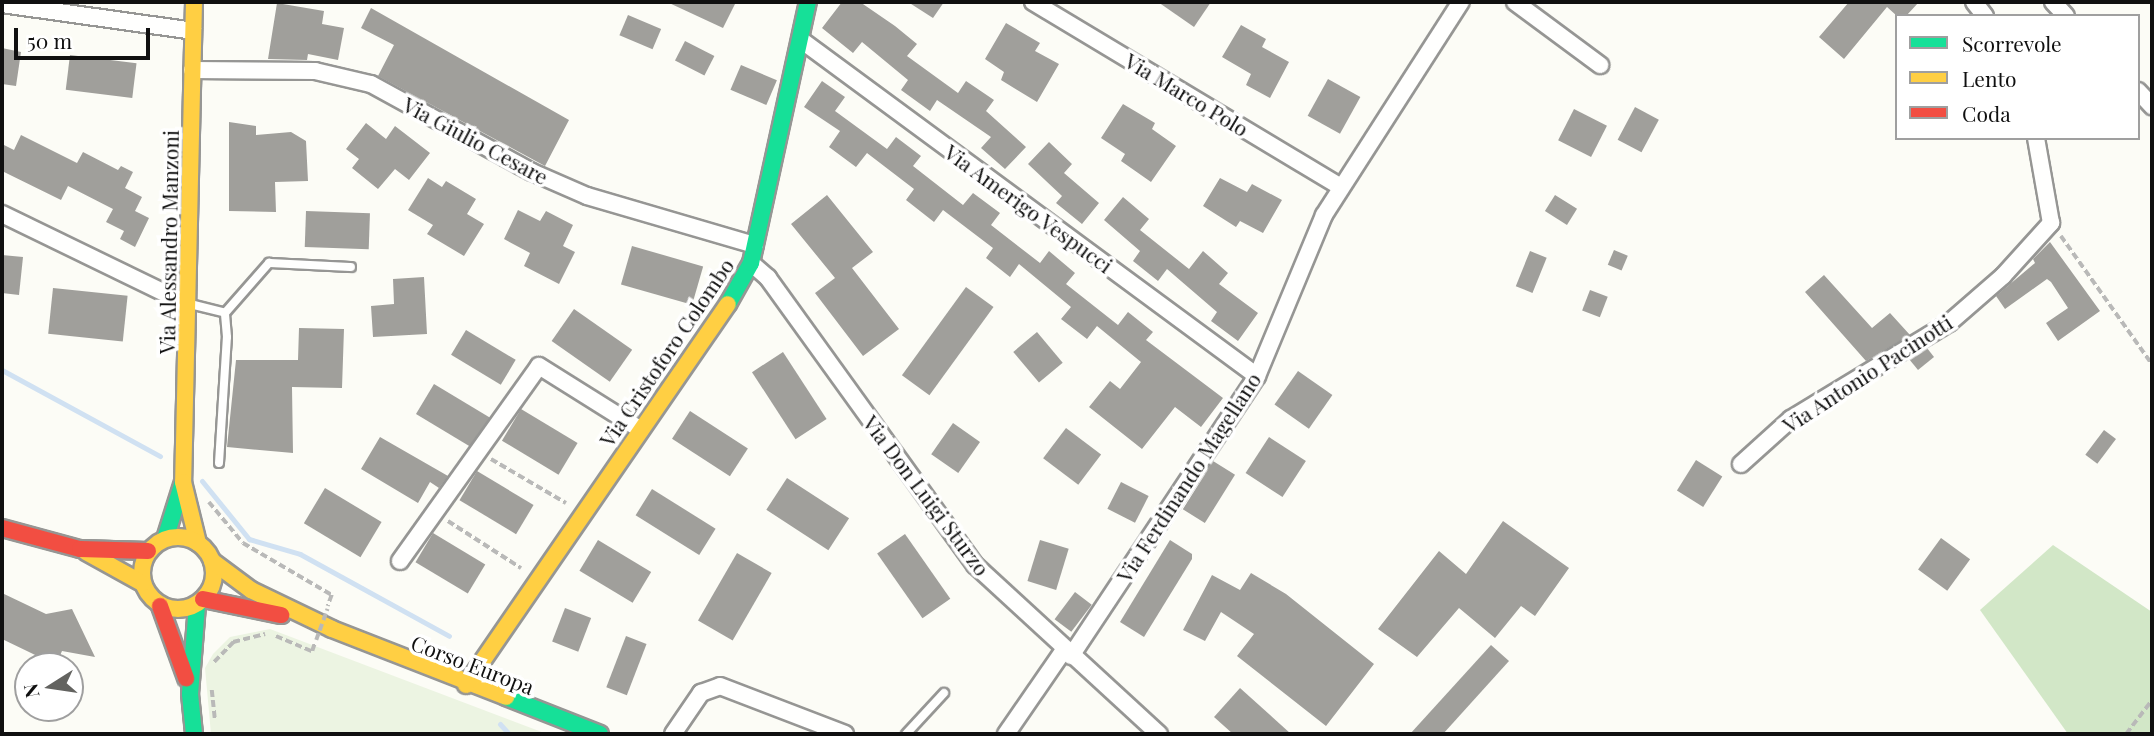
<!DOCTYPE html>
<html>
<head>
<meta charset="utf-8">
<style>
	body { margin:0 }
	#map { position:relative; width:2154px; height:736px; overflow:hidden; background:#fcfcf6; font-family:"Playfair Display",serif }
	div>[style] { position:absolute }
	[style*='--x'] { left:calc(var(--x)*1px); top:calc(var(--y)*1px); width:calc(var(--w)*1px); rotate:calc(var(--a)*1deg) }
	.forest>* { inset:0; background:#d2e7c7 }
	.pitch>* { inset:0; background:#ecf4e2 }
	.stream>* { height:5px; margin:-2.5px; padding:0 2.5px; transform-origin:2.5px; border-radius:2.5px; background:#d0e1f2 }
	.building>* { inset:0; background:#a09f9b; transform-origin:0 0 }
	.path>* { height:3.5px; margin-top:-1.75px; transform-origin:0; background:repeating-linear-gradient(90deg,#b9b9b8 0 7px,transparent 0 10.5px) }
	.roads { filter:drop-shadow(2px 0 #969694) drop-shadow(-2px 0 #969694) drop-shadow(0 2px #969694) drop-shadow(0 -2px #969694) }
	.lane>* { height:8px; margin:-4px; padding:0 4px; transform-origin:4px; border-radius:4px; background:#fffffe }
	.street>* { height:16px; margin:-8px; padding:0 8px; transform-origin:8px; border-radius:8px; background:#fffffe }
	.fast>* { height:16px; margin:-8px; padding:0 8px; transform-origin:8px; border-radius:8px; background:#16e098 }
	.slow>* { height:16px; margin:-8px; padding:0 8px; transform-origin:8px; border-radius:8px; background:#ffcf43 }
	.slow>.ring { margin:-8px; padding:0; box-sizing:content-box; background:none; border:16px solid #ffcf43; border-radius:50% }
	.jam>* { height:16px; margin:-8px; padding:0 8px; transform-origin:8px; border-radius:8px; background:#f24e42 }
	.path-bridge>* { height:3.5px; margin-top:-1.75px; transform-origin:0; background:repeating-linear-gradient(90deg,#b9b9b8 0 7px,transparent 0 10.5px) }
	span { translate:-50% -50%; white-space:nowrap; text-align:center; line-height:1.15; -webkit-text-stroke:7px #fff; paint-order:stroke }
	.street-label { font-size:21px; color:#101010 }
	.frame { position:absolute; inset:0; border:4px solid #101010; pointer-events:none }
	.legend { position:absolute; left:1895px; top:14px; width:245px; height:126px; box-sizing:border-box; background:#fff; border:2px solid #9f9f9f; margin:0; padding:9px 12px; list-style:none; font-size:21px; color:#101010 }
	.legend li { display:flex; align-items:center; gap:14px; height:35px }
	.legend b { width:35px; border:2px solid #9f9f9f }
	.north { position:absolute; left:14px; top:652px; width:70px; height:70px; box-sizing:border-box; background:#fff; border:2px solid #9f9f9f; border-radius:50%; rotate:258deg; font-size:19px; font-weight:700; line-height:28px; text-align:center; color:#101010 }
	.north::after { content:''; display:block; margin:auto; width:24px; height:32px; background:#636360; clip-path:polygon(50% 0,100% 100%,50% 72%,0 100%) }
	.scale { position:absolute; left:14px; top:28px; width:136px; height:32px; box-sizing:border-box; border:4px solid #101010; border-top:0; padding-left:9px; font-size:21px; line-height:24px; white-space:nowrap; color:#101010; -webkit-text-stroke:5px #fff; paint-order:stroke }
</style>
</head>
<body>
<div id="map">
	<div class="forest">
		<i style="clip-path:polygon(2053px 545px,2152px 612px,2152px 734px,2068px 734px,1980px 610px)"></i>
	</div>
	<div class="pitch">
		<i style="clip-path:polygon(270px 629px,547px 734px,211px 734px,205px 668px,213px 654px,230px 637px)"></i>
	</div>
	<div class="stream">
		<i style="--x:2;--y:370;--w:180;--a:28.6"></i>
		<i style="--x:202;--y:481;--w:75;--a:51"></i>
		<i style="--x:249;--y:539;--w:53;--a:16.4"></i>
		<i style="--x:300;--y:554;--w:170;--a:28.8"></i>
		<i style="--x:500;--y:724;--w:13;--a:48"></i>
	</div>
	<div class="building">
		<i style="clip-path:polygon(667px 2px,736px 2px,723px 28px)"></i>
		<i style="clip-path:polygon(842px 2px,860px 2px,895px 26px,917px 44px,907px 56px,958px 93px,966px 81px,994px 100px,986px 111px,1026px 147px,1005px 169px,981px 148px,991px 137px,937px 100px,930px 111px,901px 90px,908px 80px,862px 42px,853px 53px,822px 28px)"></i>
		<i style="clip-path:polygon(908px 2px,944px 2px,933px 18px)"></i>
		<i style="clip-path:polygon(1158px 2px,1211px 2px,1194px 27px)"></i>
		<i style="clip-path:polygon(1849px 2px,1919px 2px,1906px 16px,1897px 16px,1887px 7px,1844px 59px,1819px 37px)"></i>
		<i style="clip-path:polygon(277px 3px,324px 11px,322px 24px,344px 28px,338px 60px,308px 54px,307px 60px,268px 59px)"></i>
		<i style="clip-path:polygon(371px 8px,569px 120px,545px 166px,378px 76px,394px 45px,361px 28px)"></i>
		<i style="left:628px;top:15px;width:36px;height:22px;rotate:23deg"></i>
		<i style="clip-path:polygon(1006px 23px,1040px 43px,1035px 51px,1059px 64px,1037px 102px,1001px 80px,1004px 72px,985px 59px)"></i>
		<i style="clip-path:polygon(1241px 25px,1266px 39px,1262px 47px,1289px 62px,1270px 98px,1246px 85px,1251px 74px,1222px 57px)"></i>
		<i style="left:685px;top:41px;width:33px;height:22px;rotate:27deg"></i>
		<i style="clip-path:polygon(2px 48px,21px 52px,16px 86px,2px 84px)"></i>
		<i style="left:70px;top:55px;width:67px;height:35px;rotate:7deg"></i>
		<i style="left:741px;top:65px;width:39px;height:27px;rotate:23deg"></i>
		<i style="left:1328px;top:79px;width:37px;height:42px;rotate:29deg"></i>
		<i style="clip-path:polygon(822px 81px,845px 97px,835px 111px,887px 149px,896px 137px,921px 156px,913px 166px,963px 205px,973px 193px,1000px 213px,991px 225px,1040px 263px,1049px 251px,1075px 273px,1066px 284px,1118px 325px,1128px 312px,1153px 332px,1146px 340px,1223px 398px,1201px 427px,1175px 407px,1142px 449px,1089px 407px,1110px 381px,1120px 389px,1141px 362px,1097px 326px,1087px 339px,1061px 319px,1071px 307px,1019px 264px,1010px 277px,986px 258px,993px 248px,943px 210px,934px 222px,906px 200px,914px 189px,867px 153px,856px 167px,829px 147px,840px 131px,804px 107px)"></i>
		<i style="clip-path:polygon(1123px 104px,1155px 123px,1152px 129px,1176px 146px,1151px 182px,1121px 161px,1125px 154px,1101px 138px)"></i>
		<i style="left:1635px;top:107px;width:27px;height:37px;rotate:28deg"></i>
		<i style="left:1574px;top:109px;width:37px;height:35px;rotate:27deg"></i>
		<i style="clip-path:polygon(229px 122px,256px 126px,256px 135px,291px 132px,306px 141px,308px 181px,275px 182px,276px 212px,229px 211px)"></i>
		<i style="clip-path:polygon(366px 123px,386px 139px,395px 126px,430px 153px,409px 180px,395px 169px,378px 189px,352px 168px,359px 159px,346px 149px)"></i>
		<i style="clip-path:polygon(21px 135px,77px 163px,83px 152px,118px 170px,121px 166px,133px 172px,125px 188px,142px 197px,135px 211px,149px 218px,135px 247px,120px 239px,124px 231px,106px 222px,113px 209px,68px 186px,61px 200px,2px 171px,2px 144px,14px 150px)"></i>
		<i style="clip-path:polygon(1049px 142px,1072px 164px,1064px 173px,1099px 203px,1082px 224px,1056px 203px,1062px 196px,1028px 164px)"></i>
		<i style="clip-path:polygon(428px 178px,442px 187px,446px 181px,476px 199px,467px 214px,484px 224px,464px 256px,427px 234px,433px 225px,408px 210px)"></i>
		<i style="clip-path:polygon(1220px 178px,1247px 192px,1252px 184px,1282px 200px,1263px 233px,1240px 221px,1236px 227px,1203px 206px)"></i>
		<i style="clip-path:polygon(827px 195px,873px 252px,852px 268px,899px 329px,863px 356px,815px 293px,835px 278px,791px 224px)"></i>
		<i style="left:1555px;top:195px;width:26px;height:19px;rotate:32deg"></i>
		<i style="clip-path:polygon(1123px 197px,1149px 219px,1140px 230px,1189px 269px,1203px 251px,1228px 273px,1219px 284px,1258px 313px,1238px 341px,1211px 321px,1217px 312px,1167px 269px,1158px 281px,1133px 261px,1140px 251px,1104px 220px)"></i>
		<i style="clip-path:polygon(518px 210px,540px 221px,546px 211px,573px 225px,563px 246px,575px 252px,559px 284px,524px 266px,530px 253px,504px 239px)"></i>
		<i style="left:306px;top:211px;width:64px;height:36px;rotate:2deg"></i>
		<i style="clip-path:polygon(2050px 242px,2100px 311px,2058px 341px,2046px 323px,2068px 308px,2051px 282px,2047px 279px,2005px 309px,1996px 296px,2035px 263px,2033px 259px)"></i>
		<i style="left:632px;top:246px;width:74px;height:40px;rotate:16deg"></i>
		<i style="left:1614px;top:250px;width:15px;height:16px;rotate:23deg"></i>
		<i style="left:1530px;top:251px;width:18px;height:38px;rotate:22deg"></i>
		<i style="clip-path:polygon(2px 255px,23px 257px,19px 295px,2px 293px)"></i>
		<i style="clip-path:polygon(1824px 275px,1872px 328px,1890px 313px,1910px 335px,1866px 361px,1805px 292px)"></i>
		<i style="clip-path:polygon(424px 277px,427px 334px,373px 337px,371px 306px,394px 304px,393px 279px)"></i>
		<i style="left:966px;top:287px;width:34px;height:109px;rotate:36deg"></i>
		<i style="left:53px;top:288px;width:75px;height:46px;rotate:6deg"></i>
		<i style="left:1590px;top:290px;width:19px;height:22px;rotate:21deg"></i>
		<i style="left:574px;top:309px;width:71px;height:39px;rotate:35deg"></i>
		<i style="clip-path:polygon(299px 328px,344px 329px,342px 388px,292px 387px,293px 453px,227px 447px,236px 360px,298px 360px)"></i>
		<i style="left:466px;top:330px;width:58px;height:29px;rotate:31deg"></i>
		<i style="left:1037px;top:332px;width:40px;height:31px;rotate:50deg"></i>
		<i style="clip-path:polygon(1927px 348px,1934px 357px,1918px 370px,1909px 359px)"></i>
		<i style="left:783px;top:352px;width:80px;height:37px;rotate:57deg"></i>
		<i style="left:1298px;top:371px;width:42px;height:41px;rotate:35deg"></i>
		<i style="left:434px;top:384px;width:65px;height:35px;rotate:31deg"></i>
		<i style="left:521px;top:409px;width:66px;height:37px;rotate:31deg"></i>
		<i style="left:690px;top:411px;width:69px;height:33px;rotate:33deg"></i>
		<i style="left:953px;top:423px;width:33px;height:38px;rotate:35deg"></i>
		<i style="left:1066px;top:428px;width:44px;height:38px;rotate:37deg"></i>
		<i style="left:2104px;top:430px;width:15px;height:31px;rotate:37deg"></i>
		<i style="clip-path:polygon(380px 437px,448px 476px,439px 488px,430px 482px,418px 503px,361px 469px)"></i>
		<i style="left:1269px;top:437px;width:44px;height:43px;rotate:33deg"></i>
		<i style="left:1696px;top:460px;width:31px;height:36px;rotate:32deg"></i>
		<i style="left:1213px;top:461px;width:26px;height:57px;rotate:32deg"></i>
		<i style="left:477px;top:471px;width:66px;height:34px;rotate:31deg"></i>
		<i style="left:787px;top:478px;width:74px;height:38px;rotate:33deg"></i>
		<i style="left:1121px;top:482px;width:31px;height:30px;rotate:27deg"></i>
		<i style="left:325px;top:488px;width:66px;height:41px;rotate:31deg"></i>
		<i style="left:652px;top:489px;width:75px;height:31px;rotate:32deg"></i>
		<i style="clip-path:polygon(1503px 521px,1569px 568px,1535px 616px,1521px 606px,1495px 638px,1459px 608px,1417px 657px,1378px 629px,1439px 551px,1466px 574px)"></i>
		<i style="left:433px;top:533px;width:61px;height:34px;rotate:31deg"></i>
		<i style="left:905px;top:534px;width:79px;height:34px;rotate:55deg"></i>
		<i style="left:1941px;top:538px;width:36px;height:39px;rotate:36deg"></i>
		<i style="left:598px;top:540px;width:62px;height:36px;rotate:31deg"></i>
		<i style="left:1040px;top:540px;width:30px;height:43px;rotate:17deg"></i>
		<i style="clip-path:polygon(1170px 540px,1192px 554px,1192px 559px,1144px 637px,1120px 622px)"></i>
		<i style="left:737px;top:553px;width:40px;height:78px;rotate:30deg"></i>
		<i style="clip-path:polygon(1251px 573px,1286px 594px,1374px 664px,1326px 726px,1237px 656px,1254px 634px,1221px 612px,1205px 641px,1183px 630px,1212px 575px,1240px 590px)"></i>
		<i style="left:1075px;top:592px;width:21px;height:34px;rotate:37deg"></i>
		<i style="clip-path:polygon(2px 593px,46px 614px,72px 609px,95px 657px,62px 651px,56px 665px,2px 639px)"></i>
		<i style="left:565px;top:608px;width:28px;height:36px;rotate:21deg"></i>
		<i style="left:626px;top:636px;width:22px;height:55px;rotate:21deg"></i>
		<i style="clip-path:polygon(1491px 645px,1509px 661px,1443px 734px,1410px 734px)"></i>
		<i style="clip-path:polygon(1240px 688px,1291px 734px,1233px 734px,1214px 717px)"></i>
	</div>
	<div class="path">
		<i style="--x:2061;--y:236;--w:157;--a:54.6"></i>
		<i style="--x:491;--y:459;--w:87;--a:30.4"></i>
		<i style="--x:209;--y:502;--w:53;--a:50.3"></i>
		<i style="--x:243;--y:543;--w:103;--a:30.3"></i>
		<i style="--x:332;--y:595;--w:12;--a:110"></i>
		<i style="--x:448;--y:521;--w:87;--a:32.8"></i>
		<i style="--x:276;--y:636;--w:39;--a:23"></i>
		<i style="--x:312;--y:651;--w:9;--a:-72"></i>
		<i style="--x:214;--y:662;--w:28;--a:-46"></i>
		<i style="--x:233;--y:642;--w:33;--a:-14"></i>
		<i style="--x:212;--y:690;--w:31;--a:84"></i>
		<i style="--x:2126;--y:734;--w:43;--a:-52.6"></i>
	</div>
	<div class="roads">
		<div class="lane">
			<i style="--x:190;--y:304;--w:36;--a:14"></i>
			<i style="--x:219;--y:463;--w:126;--a:-86.4"></i>
			<i style="--x:227;--y:337;--w:24;--a:-95"></i>
			<i style="--x:225;--y:313;--w:67;--a:-48.7"></i>
			<i style="--x:269;--y:263;--w:82;--a:2.8"></i>
			<i style="--x:906;--y:734;--w:56;--a:-47.2"></i>
		</div>
		<div class="street">
			<i style="--x:1033;--y:2;--w:359;--a:31"></i>
			<i style="--x:1515;--y:2;--w:106;--a:36.5"></i>
			<i style="--x:1974;--y:2;--w:18;--a:52"></i>
			<i style="--x:2053;--y:2;--w:19;--a:47"></i>
			<i style="--x:2;--y:4;--w:193;--a:8"></i>
			<i style="--x:801;--y:40;--w:566;--a:36.38"></i>
			<i style="--x:192;--y:70;--w:123;--a:0.5"></i>
			<i style="--x:315;--y:71;--w:57;--a:13.1"></i>
			<i style="--x:371;--y:84;--w:183;--a:28.7"></i>
			<i style="--x:532;--y:172;--w:60;--a:23.6"></i>
			<i style="--x:587;--y:196;--w:175;--a:16.3"></i>
			<i style="--x:2138;--y:91;--w:21;--a:47"></i>
			<i style="--x:2;--y:214;--w:206;--a:25.9"></i>
			<i style="--x:751;--y:263;--w:23;--a:41"></i>
			<i style="--x:768;--y:278;--w:354;--a:54.2"></i>
			<i style="--x:975;--y:565;--w:250;--a:42.6"></i>
			<i style="--x:1741;--y:464;--w:67;--a:-42"></i>
			<i style="--x:1791;--y:419;--w:185;--a:-31.3"></i>
			<i style="--x:1949;--y:323;--w:72;--a:-41"></i>
			<i style="--x:2003;--y:276;--w:72;--a:-47.8"></i>
			<i style="--x:2051;--y:223;--w:86;--a:-100"></i>
			<i style="--x:400;--y:561;--w:239;--a:-54.5"></i>
			<i style="--x:539;--y:366;--w:120;--a:32.1"></i>
			<i style="--x:1071;--y:656;--w:336;--a:-56.4"></i>
			<i style="--x:1257;--y:376;--w:174;--a:-67.4"></i>
			<i style="--x:1324;--y:215;--w:253;--a:-57.3"></i>
			<i style="--x:673;--y:734;--w:50;--a:-55.7"></i>
			<i style="--x:701;--y:693;--w:20;--a:-20"></i>
			<i style="--x:720;--y:686;--w:134;--a:21"></i>
			<i style="--x:1006;--y:734;--w:102;--a:-55.4"></i>
		</div>
		<div class="fast">
			<i style="--x:728;--y:304;--w:47;--a:-60.7"></i>
			<i style="--x:751;--y:263;--w:267;--a:-77.7"></i>
			<i style="--x:165;--y:539;--w:60;--a:-72.5"></i>
			<i style="--x:506;--y:697;--w:101;--a:21.5"></i>
			<i style="--x:194;--y:734;--w:40;--a:-95.7"></i>
			<i style="--x:190;--y:694;--w:89;--a:-85.5"></i>
		</div>
		<div class="slow">
			<i style="--x:194;--y:2;--w:480;--a:91.3"></i>
			<i style="--x:183;--y:482;--w:63;--a:76.2"></i>
			<i class="ring" style="left:142px;top:537px;width:56px;height:56px"></i>
			<i style="--x:86;--y:552;--w:64;--a:29"></i>
			<i style="--x:212;--y:561;--w:49;--a:36.6"></i>
			<i style="--x:251;--y:590;--w:90;--a:25.7"></i>
			<i style="--x:332;--y:629;--w:187;--a:21.3"></i>
			<i style="--x:466;--y:685;--w:462;--a:-55.5"></i>
		</div>
		<div class="jam">
			<i style="--x:2;--y:528;--w:81;--a:15.1"></i>
			<i style="--x:80;--y:549;--w:68;--a:1.7"></i>
			<i style="--x:203;--y:599;--w:80;--a:11.6"></i>
			<i style="--x:160;--y:606;--w:77;--a:70.1"></i>
		</div>
	</div>
	<div class="path-bridge">
		<i style="--x:316;--y:640;--w:33;--a:-70"></i>
	</div>
	<div class="street-label">
		<span style="left:1187px;top:94px;rotate:31deg">Via Marco Polo</span>
		<span style="left:476px;top:140px;rotate:28deg">Via Giulio Cesare</span>
		<span style="left:1029px;top:208px;rotate:36deg">Via Amerigo Vespucci</span>
		<span style="left:168px;top:242px;rotate:-89deg">Via Alessandro Manzoni</span>
		<span style="left:666px;top:352px;rotate:-56deg">Via Cristoforo Colombo</span>
		<span style="left:1867px;top:373px;rotate:-33deg">Via Antonio Pacinotti</span>
		<span style="left:1188px;top:477px;rotate:-57deg">Via Ferdinando Magellano</span>
		<span style="left:927px;top:495px;rotate:53deg">Via Don Luigi Sturzo</span>
		<span style="left:473px;top:664px;rotate:21deg">Corso Europa</span>
	</div>
	<div class="frame"></div>
	<ul class="legend">
	<li><b style="height:9px;background:#16e098"></b>Scorrevole</li>
	<li><b style="height:9px;background:#ffcf43"></b>Lento</li>
	<li><b style="height:9px;background:#f24e42"></b>Coda</li>
	</ul>
	<div class="north">N</div>
	<div class="scale">50 m</div>
</div>
</body>
</html>
